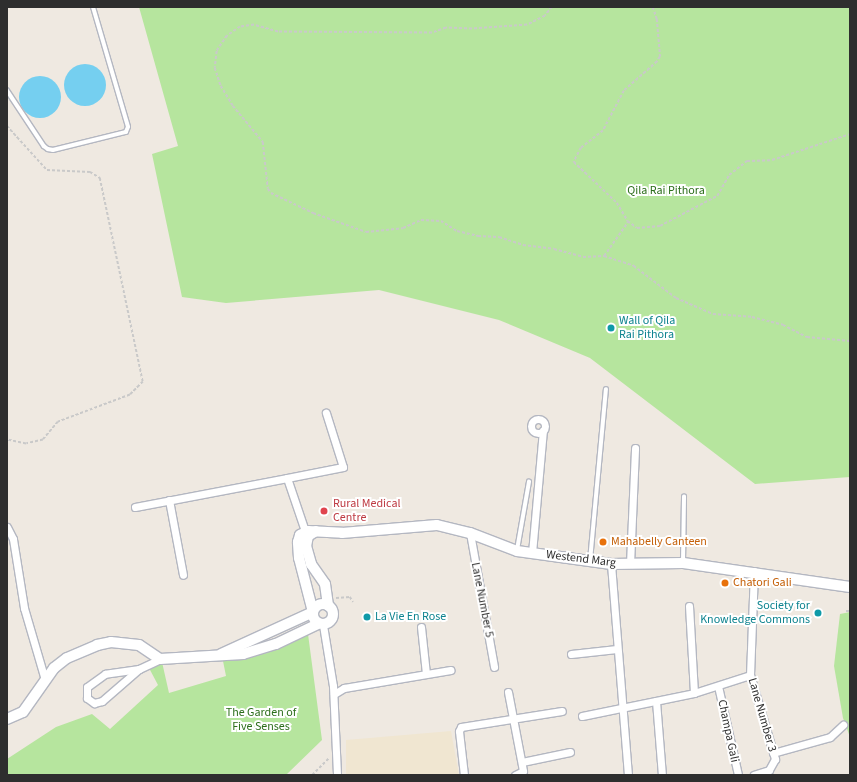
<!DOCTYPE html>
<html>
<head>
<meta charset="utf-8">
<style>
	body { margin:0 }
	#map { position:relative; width:857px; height:782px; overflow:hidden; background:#efe9e1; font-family:"Source Sans 3",sans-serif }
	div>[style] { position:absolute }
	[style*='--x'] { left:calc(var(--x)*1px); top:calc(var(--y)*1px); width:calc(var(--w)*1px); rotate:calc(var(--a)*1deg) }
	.education>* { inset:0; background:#f0e6d1 }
	.green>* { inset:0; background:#b6e59e }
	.water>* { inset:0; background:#75cff0 }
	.round { border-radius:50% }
	.path>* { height:1.5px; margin-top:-0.75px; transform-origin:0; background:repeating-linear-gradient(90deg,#c9c9c9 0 3px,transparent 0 5px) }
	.roads { filter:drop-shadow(1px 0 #b4b7c1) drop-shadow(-1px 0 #b4b7c1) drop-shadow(0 1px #b4b7c1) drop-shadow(0 -1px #b4b7c1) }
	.lane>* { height:3.5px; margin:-1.75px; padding:0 1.75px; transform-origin:1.75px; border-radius:1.75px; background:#fff }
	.street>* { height:7px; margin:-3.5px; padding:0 3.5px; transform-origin:3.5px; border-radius:3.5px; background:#fff }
	.street>.ring { margin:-3.5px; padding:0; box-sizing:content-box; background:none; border:7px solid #fff; border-radius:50% }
	.secondary>* { height:10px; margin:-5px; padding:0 5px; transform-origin:5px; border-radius:5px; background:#fff }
	.secondary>.ring { margin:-5px; padding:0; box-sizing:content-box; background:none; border:10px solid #fff; border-radius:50% }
	.dots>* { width:11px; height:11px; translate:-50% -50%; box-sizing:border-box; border:2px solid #fff; border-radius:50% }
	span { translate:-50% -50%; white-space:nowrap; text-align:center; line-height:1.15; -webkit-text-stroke:4px #fff; paint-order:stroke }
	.park-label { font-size:12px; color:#2c6e1b }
	.culture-label { font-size:12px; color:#0d838f }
	.left { translate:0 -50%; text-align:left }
	.right { translate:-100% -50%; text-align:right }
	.health-label { font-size:12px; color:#be3a42 }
	.food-label { font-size:12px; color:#c56008 }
	.street-label { font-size:12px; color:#2e2e2e }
	.frame { position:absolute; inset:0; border:8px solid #2e2e2e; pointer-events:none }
</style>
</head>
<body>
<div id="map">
	<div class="education">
		<i style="clip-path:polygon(451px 731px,459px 775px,346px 775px,346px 740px)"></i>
	</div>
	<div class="green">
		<i style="clip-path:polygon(139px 7px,850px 7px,850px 477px,755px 484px,590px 358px,499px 320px,379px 290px,226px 303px,182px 297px,152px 154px,178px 146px)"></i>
		<i style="clip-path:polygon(850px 612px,850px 737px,843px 718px,834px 666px,840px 614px)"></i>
		<i style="clip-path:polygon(308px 634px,322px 740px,286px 775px,7px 775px,7px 759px,56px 727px,92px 714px,110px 729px,158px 685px,149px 668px,162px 662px,169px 693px,226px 676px,223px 661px,267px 653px)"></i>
	</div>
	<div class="water">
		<i class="round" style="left:64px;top:64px;width:42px;height:42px"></i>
		<i class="round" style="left:19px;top:76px;width:42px;height:42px"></i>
	</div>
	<div class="path">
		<i style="--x:552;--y:7;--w:11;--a:128"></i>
		<i style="--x:545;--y:16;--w:20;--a:153"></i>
		<i style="--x:527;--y:25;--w:55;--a:175.8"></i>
		<i style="--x:472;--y:29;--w:26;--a:-178"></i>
		<i style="--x:446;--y:28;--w:15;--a:160"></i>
		<i style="--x:432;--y:33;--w:154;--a:-179.6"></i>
		<i style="--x:278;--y:32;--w:25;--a:-164"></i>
		<i style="--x:254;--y:25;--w:14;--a:172"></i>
		<i style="--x:240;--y:27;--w:16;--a:145"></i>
		<i style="--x:227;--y:36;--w:18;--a:124"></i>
		<i style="--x:217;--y:51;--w:17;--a:97"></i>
		<i style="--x:215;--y:68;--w:19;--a:72"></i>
		<i style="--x:221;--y:86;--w:23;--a:59"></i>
		<i style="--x:233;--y:106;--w:47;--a:50.2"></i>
		<i style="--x:263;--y:142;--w:47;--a:83.9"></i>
		<i style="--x:268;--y:189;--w:5;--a:53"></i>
		<i style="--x:271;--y:193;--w:47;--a:25.5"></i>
		<i style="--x:313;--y:213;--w:56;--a:19.7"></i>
		<i style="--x:366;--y:232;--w:37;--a:-6"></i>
		<i style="--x:403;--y:228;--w:20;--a:-24"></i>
		<i style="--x:421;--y:220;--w:20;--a:3"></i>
		<i style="--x:441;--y:221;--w:19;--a:32"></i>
		<i style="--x:457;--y:231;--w:22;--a:13"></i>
		<i style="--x:478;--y:236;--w:21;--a:3"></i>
		<i style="--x:499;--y:237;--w:25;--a:18"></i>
		<i style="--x:523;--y:245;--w:31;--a:7"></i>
		<i style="--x:554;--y:249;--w:30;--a:15"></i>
		<i style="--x:583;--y:257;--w:21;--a:-3"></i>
		<i style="--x:604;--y:256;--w:32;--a:18"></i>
		<i style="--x:634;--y:266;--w:53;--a:37.3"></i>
		<i style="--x:676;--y:298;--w:40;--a:23.4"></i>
		<i style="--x:713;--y:314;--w:39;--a:4"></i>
		<i style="--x:752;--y:317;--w:32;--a:14"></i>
		<i style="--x:783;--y:325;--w:27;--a:27"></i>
		<i style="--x:807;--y:337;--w:43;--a:5.3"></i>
		<i style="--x:653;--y:7;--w:13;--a:72"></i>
		<i style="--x:657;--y:19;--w:38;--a:85"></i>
		<i style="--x:660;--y:57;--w:6;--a:121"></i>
		<i style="--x:657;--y:62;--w:44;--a:138.7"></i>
		<i style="--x:624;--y:91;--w:45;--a:117.7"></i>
		<i style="--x:603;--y:131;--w:28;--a:142"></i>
		<i style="--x:581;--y:148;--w:16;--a:117"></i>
		<i style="--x:574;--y:162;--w:59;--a:43.6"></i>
		<i style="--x:617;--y:203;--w:21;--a:59"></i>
		<i style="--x:628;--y:221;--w:11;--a:38"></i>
		<i style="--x:637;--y:228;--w:23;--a:-5"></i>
		<i style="--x:660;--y:226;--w:64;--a:-27.8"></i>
		<i style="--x:717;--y:196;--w:24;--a:-60"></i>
		<i style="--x:729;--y:175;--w:23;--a:-38"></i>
		<i style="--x:747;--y:161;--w:25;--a:-2"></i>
		<i style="--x:772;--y:160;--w:82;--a:-18.4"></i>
		<i style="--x:7;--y:126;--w:59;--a:47.7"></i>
		<i style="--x:47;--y:170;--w:43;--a:2.7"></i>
		<i style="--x:90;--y:172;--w:12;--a:31"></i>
		<i style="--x:100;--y:178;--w:208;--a:78.1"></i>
		<i style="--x:143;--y:382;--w:18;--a:135"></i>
		<i style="--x:130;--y:395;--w:77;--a:159.4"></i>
		<i style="--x:58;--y:422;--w:23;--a:130"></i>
		<i style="--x:43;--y:440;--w:17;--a:167"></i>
		<i style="--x:26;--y:444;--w:19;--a:-168"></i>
		<i style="--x:604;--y:256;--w:42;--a:-54.8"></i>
		<i style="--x:336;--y:598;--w:14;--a:-4"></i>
		<i style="--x:350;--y:597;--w:6;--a:59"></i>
		<i style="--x:846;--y:611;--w:4;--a:0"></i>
		<i style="--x:312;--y:775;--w:24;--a:-45"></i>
	</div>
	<div class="roads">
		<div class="lane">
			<i style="--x:7;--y:90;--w:67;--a:56.5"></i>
			<i style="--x:44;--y:146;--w:5;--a:37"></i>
			<i style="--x:48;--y:149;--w:5;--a:11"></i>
			<i style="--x:53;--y:150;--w:75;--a:-13.9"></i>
			<i style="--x:126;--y:132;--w:5;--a:-68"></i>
			<i style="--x:128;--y:127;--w:125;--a:-106.3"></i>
			<i style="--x:517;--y:550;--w:69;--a:-80"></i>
			<i style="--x:590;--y:561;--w:172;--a:-84.7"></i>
			<i style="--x:683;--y:562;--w:65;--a:-89.1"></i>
		</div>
		<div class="street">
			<i class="ring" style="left:531px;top:419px;width:7px;height:7px"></i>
			<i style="--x:287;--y:478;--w:57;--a:-11.1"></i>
			<i style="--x:343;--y:467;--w:57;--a:-107.5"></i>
			<i style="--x:169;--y:500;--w:76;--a:79.4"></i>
			<i style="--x:135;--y:507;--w:155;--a:-10.8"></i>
			<i style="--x:287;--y:478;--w:56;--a:71.2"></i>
			<i style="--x:7;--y:527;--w:13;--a:63"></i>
			<i style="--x:13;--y:539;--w:70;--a:80.9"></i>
			<i style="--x:24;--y:608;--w:75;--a:73.7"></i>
			<i style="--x:470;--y:533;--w:136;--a:79.8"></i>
			<i style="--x:532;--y:553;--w:123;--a:-84.9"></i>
			<i style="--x:611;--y:564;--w:212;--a:85.4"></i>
			<i style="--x:630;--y:564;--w:116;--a:-87.5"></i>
			<i style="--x:754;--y:571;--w:104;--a:92.2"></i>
			<i style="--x:750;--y:675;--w:88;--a:73.4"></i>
			<i style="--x:775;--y:759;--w:13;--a:119"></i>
			<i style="--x:769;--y:770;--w:16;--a:162"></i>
			<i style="--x:689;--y:606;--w:87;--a:86.7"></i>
			<i style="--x:323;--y:625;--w:62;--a:80.7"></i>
			<i style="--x:333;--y:686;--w:89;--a:87.4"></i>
			<i style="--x:421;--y:627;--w:47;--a:83.9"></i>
			<i style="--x:571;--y:654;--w:46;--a:-6.2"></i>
			<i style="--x:139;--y:669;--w:34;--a:172"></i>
			<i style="--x:105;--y:674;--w:22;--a:144"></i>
			<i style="--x:87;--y:687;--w:11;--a:90"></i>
			<i style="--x:87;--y:698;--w:9;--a:36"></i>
			<i style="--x:94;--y:703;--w:8;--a:-14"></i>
			<i style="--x:102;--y:701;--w:49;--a:-40.9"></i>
			<i style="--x:139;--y:669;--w:23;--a:-25"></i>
			<i style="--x:718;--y:686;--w:91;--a:77.3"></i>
			<i style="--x:508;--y:692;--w:80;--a:79.2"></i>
			<i style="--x:523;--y:771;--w:9;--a:153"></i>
			<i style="--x:334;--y:694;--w:12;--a:-31"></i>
			<i style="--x:344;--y:688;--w:108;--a:-9.6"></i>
			<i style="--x:656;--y:701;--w:74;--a:85.4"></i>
			<i style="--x:582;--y:716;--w:114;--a:-11.6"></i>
			<i style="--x:694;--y:693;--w:59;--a:-17.8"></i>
			<i style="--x:773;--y:753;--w:59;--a:-15.7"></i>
			<i style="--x:830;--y:737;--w:18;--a:-43"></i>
			<i style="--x:522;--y:762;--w:49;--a:-11.8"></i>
			<i style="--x:464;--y:775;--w:44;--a:-96.5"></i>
			<i style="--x:459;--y:731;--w:4;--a:-63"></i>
			<i style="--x:461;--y:727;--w:102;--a:-9"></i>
		</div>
		<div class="secondary">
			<i style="--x:316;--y:531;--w:9;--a:148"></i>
			<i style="--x:308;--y:536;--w:10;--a:101"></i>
			<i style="--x:306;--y:546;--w:19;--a:74"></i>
			<i style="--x:311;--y:564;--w:24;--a:55"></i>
			<i style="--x:325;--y:584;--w:22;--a:82"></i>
			<i class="ring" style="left:313px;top:604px;width:10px;height:10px"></i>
			<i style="--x:221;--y:654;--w:101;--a:-24.5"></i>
			<i style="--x:313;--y:612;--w:56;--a:-104.5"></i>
			<i style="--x:299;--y:558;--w:16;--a:-94"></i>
			<i style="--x:298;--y:542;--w:7;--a:-74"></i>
			<i style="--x:300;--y:535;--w:9;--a:-27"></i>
			<i style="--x:308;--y:531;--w:34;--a:3"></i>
			<i style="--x:342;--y:533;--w:95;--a:-4.8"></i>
			<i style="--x:437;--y:525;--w:34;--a:14"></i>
			<i style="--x:470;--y:533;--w:50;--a:21"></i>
			<i style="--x:517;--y:551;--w:95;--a:7.9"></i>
			<i style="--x:611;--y:564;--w:72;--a:-0.8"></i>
			<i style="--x:683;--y:563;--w:169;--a:8.2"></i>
			<i style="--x:7;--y:719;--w:17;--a:-24"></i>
			<i style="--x:23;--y:712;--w:54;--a:-54.8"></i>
			<i style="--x:54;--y:668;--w:16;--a:-38"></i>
			<i style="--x:67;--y:658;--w:33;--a:-23"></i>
			<i style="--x:97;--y:645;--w:14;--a:-12"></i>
			<i style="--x:111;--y:642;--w:28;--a:6"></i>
			<i style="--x:139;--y:645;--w:25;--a:34"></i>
			<i style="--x:160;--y:659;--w:83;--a:-3.4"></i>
			<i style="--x:243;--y:654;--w:34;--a:-17"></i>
			<i style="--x:276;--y:644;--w:47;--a:-25.5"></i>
		</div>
	</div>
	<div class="dots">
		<i style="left:611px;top:328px;background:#0f9aa8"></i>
		<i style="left:324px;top:511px;background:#e0444e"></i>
		<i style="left:603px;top:542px;background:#e8710a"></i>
		<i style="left:725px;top:583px;background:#e8710a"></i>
		<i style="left:818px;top:613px;background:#0f9aa8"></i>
		<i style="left:367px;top:617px;background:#0f9aa8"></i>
	</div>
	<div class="park-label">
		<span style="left:666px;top:191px">Qila Rai Pithora</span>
		<span style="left:261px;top:720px">The Garden of<br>Five Senses</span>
	</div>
	<div class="culture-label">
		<span class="left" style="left:619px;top:328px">Wall of Qila<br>Rai Pithora</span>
		<span class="right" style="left:810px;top:613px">Society for<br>Knowledge Commons</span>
		<span class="left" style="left:375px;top:617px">La Vie En Rose</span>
	</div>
	<div class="health-label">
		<span class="left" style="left:333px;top:511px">Rural Medical<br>Centre</span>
	</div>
	<div class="food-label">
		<span class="left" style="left:611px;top:542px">Mahabelly Canteen</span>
		<span class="left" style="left:733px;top:583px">Chatori Gali</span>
	</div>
	<div class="street-label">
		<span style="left:581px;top:559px;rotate:7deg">Westend Marg</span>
		<span style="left:482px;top:600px;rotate:79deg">Lane Number 5</span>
		<span style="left:762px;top:715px;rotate:74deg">Lane Number 3</span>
		<span style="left:728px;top:731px;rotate:78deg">Champa Gali</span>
	</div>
	<div class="frame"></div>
</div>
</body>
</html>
